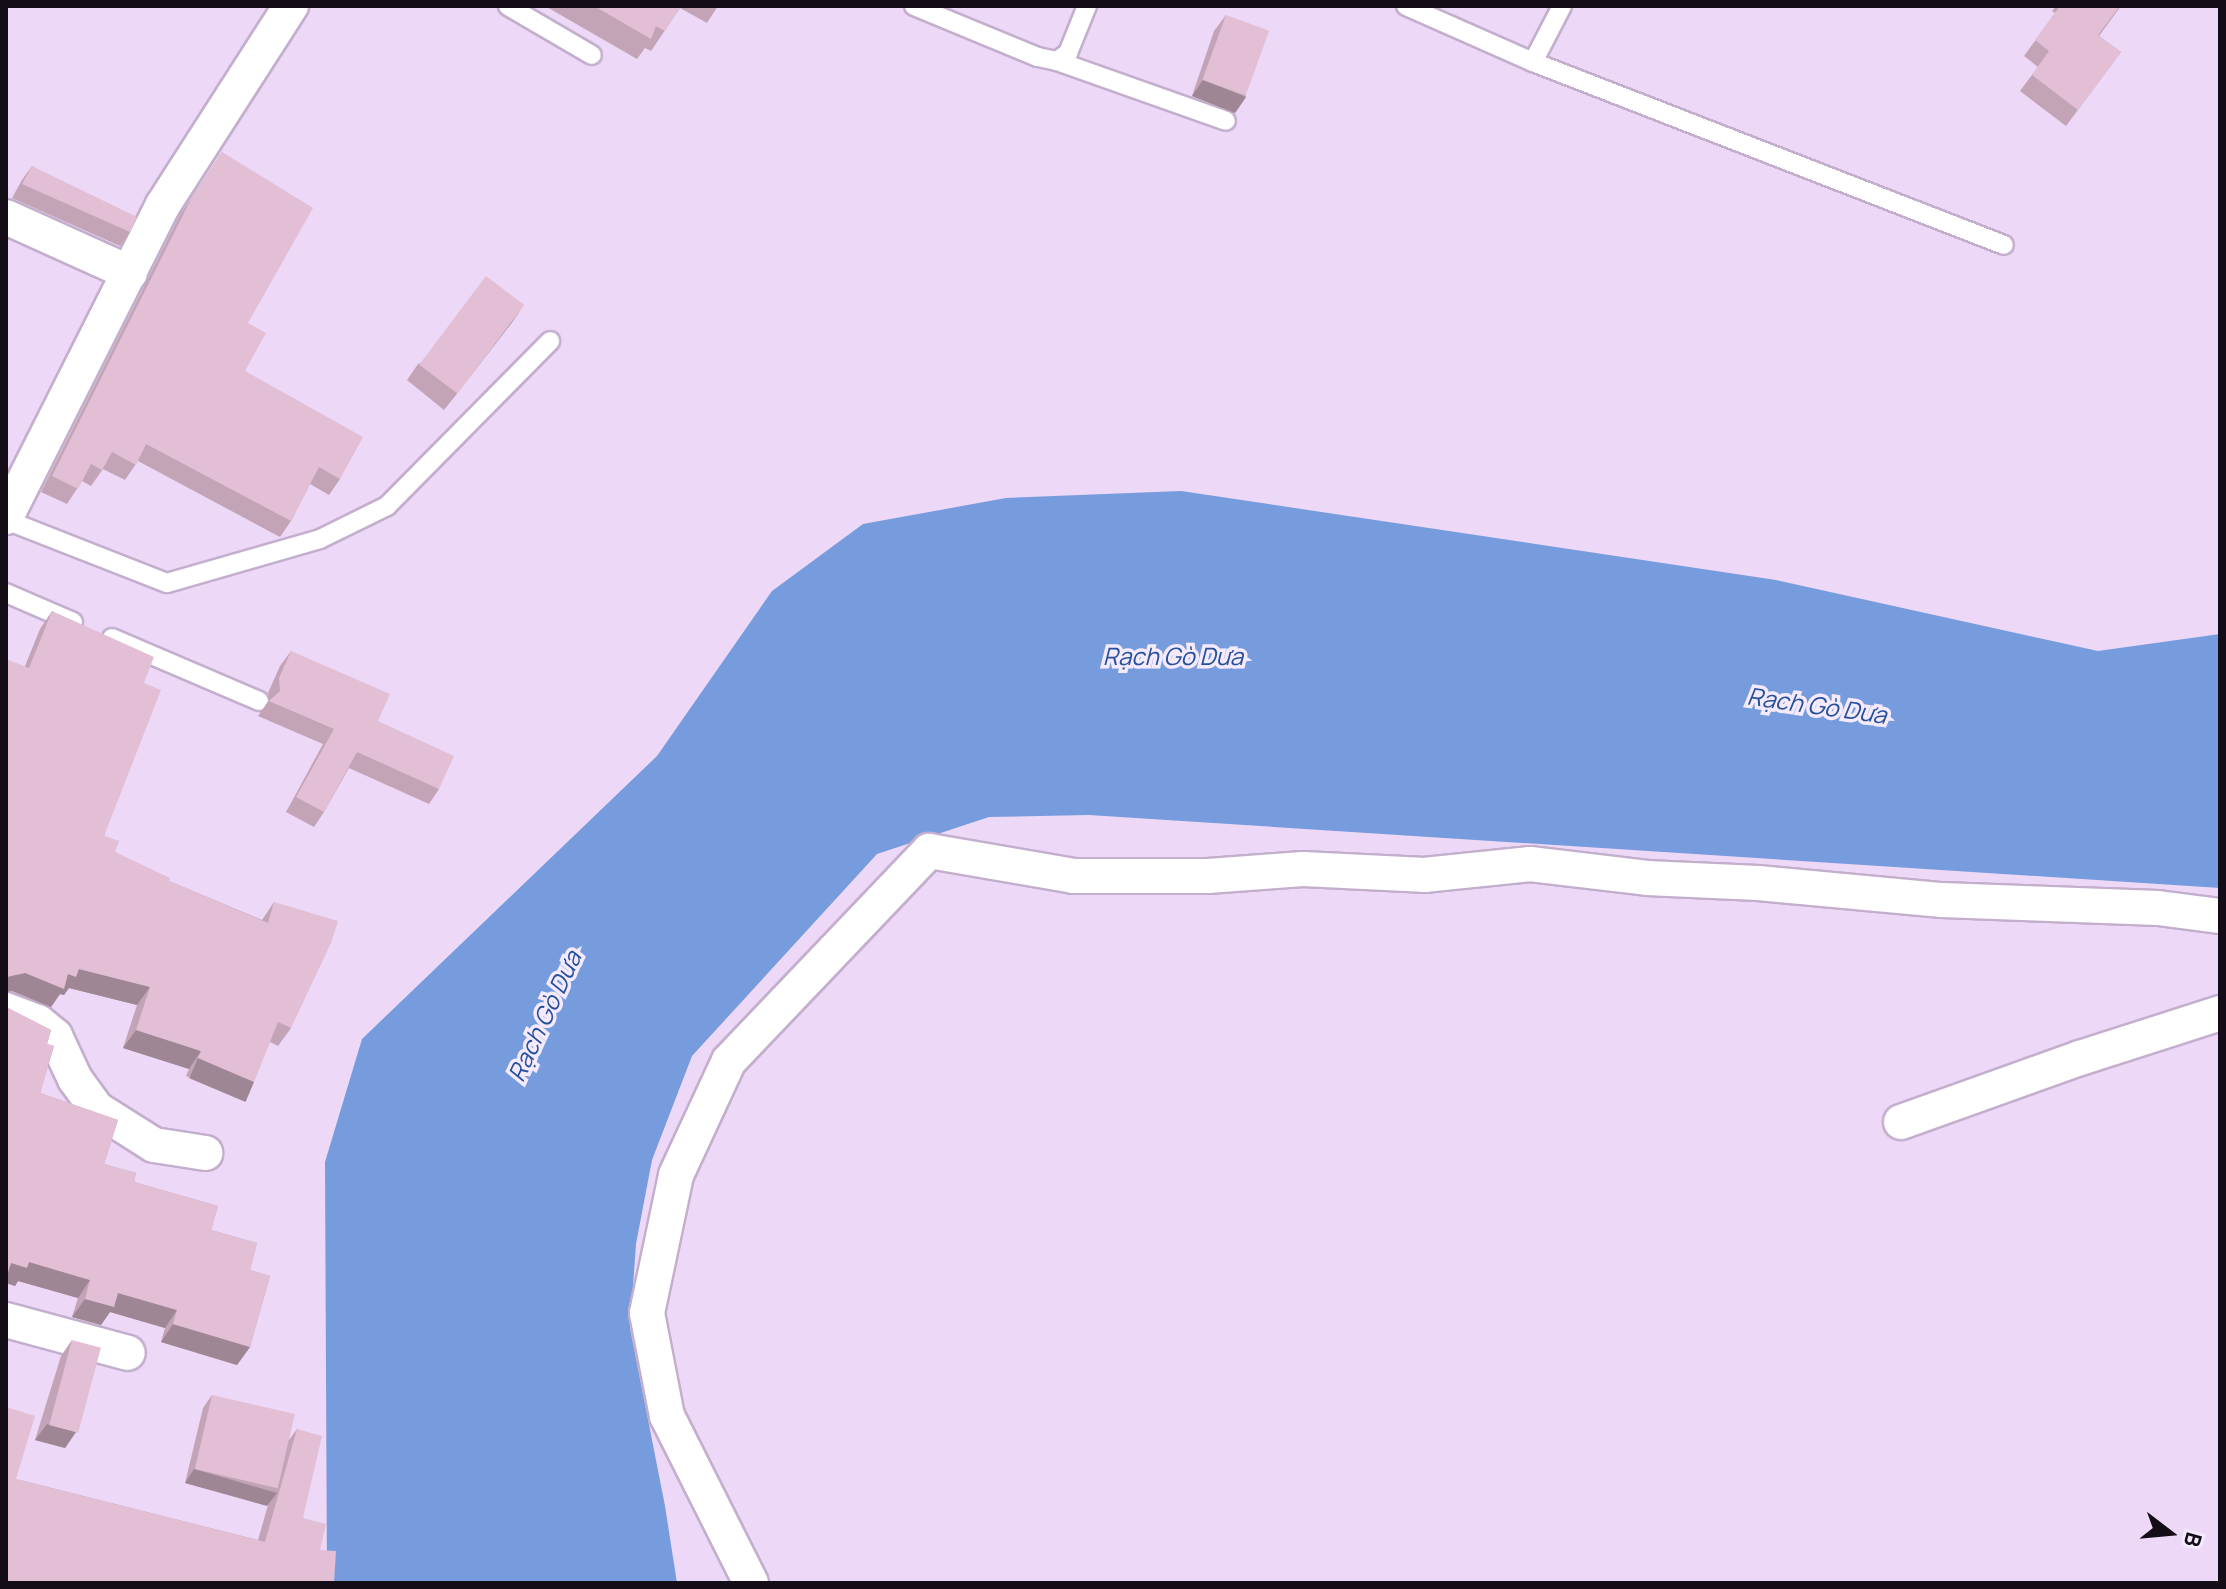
<!DOCTYPE html>
<html>
<head>
<meta charset="utf-8">
<style>
	body { margin:0 }
	#map { position:relative; width:2226px; height:1589px; overflow:hidden; background:#edd8f7; font-family:Manrope,sans-serif }
	div>[style] { position:absolute }
	[style*='--x'] { left:calc(var(--x)*1px); top:calc(var(--y)*1px); width:calc(var(--w)*1px); rotate:calc(var(--a)*1deg) }
	.water>* { inset:0; background:#769cdd }
	.roads { filter:drop-shadow(2px 0 #c3afcd) drop-shadow(-2px 0 #c3afcd) drop-shadow(0 2px #c3afcd) drop-shadow(0 -2px #c3afcd) }
	.service>* { height:18px; margin:-9px; padding:0 9px; transform-origin:9px; border-radius:9px; background:#fff }
	.minor>* { height:34px; margin:-17px; padding:0 17px; transform-origin:17px; border-radius:17px; background:#fff }
	.wall>* { inset:0; background:#c2a4b6 }
	.shaded-wall>* { inset:0; background:#9e8694; transform-origin:0 0 }
	.building>* { inset:0; background:#e2bfd4; transform-origin:0 0 }
	span { translate:-50% -50%; white-space:nowrap; text-align:center; line-height:1.15; -webkit-text-stroke:7px #f5e9fc; paint-order:stroke }
	.water-label { font-size:24px; color:#24509d; font-style:italic }
	.frame { position:absolute; inset:0; border:8px solid #140d18; pointer-events:none }
	.north { position:absolute; left:2130px; top:1493px; width:80px; height:80px; -webkit-text-stroke:6px #f5e9fc; paint-order:stroke; rotate:106deg; font-size:22px; font-weight:700; line-height:32px; text-align:center; color:#140d18 }
	.north::after { content:''; display:block; margin:auto; width:28px; height:36px; background:#140d18; clip-path:polygon(50% 0,100% 100%,50% 72%,0 100%) }
</style>
</head>
<body>
<div id="map">
	<div class="water">
		<i style="clip-path:polygon(1181px 491px,1776px 580px,2098px 651px,2220px 634px,2220px 888px,1089px 815px,989px 817px,877px 854px,692px 1056px,652px 1160px,636px 1244px,630px 1328px,665px 1506px,677px 1583px,327px 1583px,325px 1162px,362px 1039px,657px 756px,772px 591px,863px 524px,1006px 498px)"></i>
	</div>
	<div class="roads">
		<div class="service">
			<i style="--x:508;--y:6;--w:97;--a:30.3"></i>
			<i style="--x:914;--y:6;--w:134;--a:22.4"></i>
			<i style="--x:1038;--y:57;--w:19;--a:12"></i>
			<i style="--x:1057;--y:61;--w:14;--a:-36"></i>
			<i style="--x:1068;--y:53;--w:51;--a:-68"></i>
			<i style="--x:1406;--y:6;--w:139;--a:23.8"></i>
			<i style="--x:1533;--y:62;--w:505;--a:21.23"></i>
			<i style="--x:1057;--y:61;--w:179;--a:19.5"></i>
			<i style="--x:1533;--y:62;--w:63;--a:-62.6"></i>
			<i style="--x:6;--y:520;--w:173;--a:21.4"></i>
			<i style="--x:167;--y:583;--w:159;--a:-16"></i>
			<i style="--x:320;--y:539;--w:75;--a:-26.2"></i>
			<i style="--x:387;--y:506;--w:232;--a:-45.3"></i>
			<i style="--x:6;--y:593;--w:73;--a:23.4"></i>
			<i style="--x:112;--y:638;--w:160;--a:23.2"></i>
		</div>
		<div class="minor">
			<i style="--x:6;--y:217;--w:136;--a:24.3"></i>
			<i style="--x:6;--y:517;--w:349;--a:-63.3"></i>
			<i style="--x:163;--y:205;--w:237;--a:-57.3"></i>
			<i style="--x:6;--y:1010;--w:34;--a:21"></i>
			<i style="--x:38;--y:1022;--w:22;--a:39"></i>
			<i style="--x:55;--y:1036;--w:47;--a:65.1"></i>
			<i style="--x:75;--y:1079;--w:37;--a:54"></i>
			<i style="--x:97;--y:1109;--w:67;--a:32.3"></i>
			<i style="--x:154;--y:1145;--w:52;--a:8.9"></i>
			<i style="--x:1901;--y:1122;--w:190;--a:-19.7"></i>
			<i style="--x:2080;--y:1058;--w:147;--a:-17.8"></i>
			<i style="--x:6;--y:1320;--w:126;--a:15.1"></i>
			<i style="--x:751;--y:1583;--w:187;--a:-116.7"></i>
			<i style="--x:667;--y:1416;--w:105;--a:-101"></i>
			<i style="--x:647;--y:1313;--w:141;--a:-78.1"></i>
			<i style="--x:676;--y:1175;--w:126;--a:-65.1"></i>
			<i style="--x:729;--y:1061;--w:290;--a:-46.4"></i>
			<i style="--x:929;--y:851;--w:146;--a:9.8"></i>
			<i style="--x:1073;--y:876;--w:135;--a:0"></i>
			<i style="--x:1208;--y:876;--w:95;--a:-4.2"></i>
			<i style="--x:1303;--y:869;--w:121;--a:2.8"></i>
			<i style="--x:1424;--y:875;--w:107;--a:-5.9"></i>
			<i style="--x:1530;--y:864;--w:118;--a:6.8"></i>
			<i style="--x:1647;--y:878;--w:111;--a:2.6"></i>
			<i style="--x:1758;--y:883;--w:185;--a:5.3"></i>
			<i style="--x:1942;--y:900;--w:216;--a:2.1"></i>
			<i style="--x:2158;--y:908;--w:63;--a:7.4"></i>
		</div>
	</div>
	<div class="wall">
		<i style="clip-path:polygon(545px 6px,718px 6px,707px 23px,680px 8px,651px 51px,645px 48px,637px 59px)"></i>
		<i style="clip-path:polygon(2056px 6px,2121px 6px,2099px 36px,2121px 52px,2066px 126px,2020px 91px,2038px 67px,2024px 56px,2055px 13px,2052px 11px)"></i>
		<i style="clip-path:polygon(1226px 15px,1246px 97px,1235px 113px,1192px 96px,1214px 31px)"></i>
		<i style="clip-path:polygon(222px 152px,248px 323px,245px 371px,340px 479px,329px 495px,310px 484px,291px 521px,280px 537px,138px 461px,125px 480px,103px 469px,91px 486px,82px 481px,67px 504px,41px 492px,180px 215px)"></i>
		<i style="clip-path:polygon(32px 166px,130px 232px,120px 246px,12px 198px,22px 180px)"></i>
		<i style="clip-path:polygon(513px 321px,444px 410px,407px 380px,418px 364px)"></i>
		<i style="clip-path:polygon(52px 611px,144px 683px,104px 836px,115px 852px,169px 881px,262px 920px,274px 902px,291px 1028px,278px 1046px,270px 1042px,242px 1100px,186px 1076px,189px 1069px,123px 1048px,137px 1005px,69px 988px,64px 995px,60px 994px,51px 1007px,12px 991px,25px 666px,40px 629px)"></i>
		<i style="clip-path:polygon(291px 651px,378px 721px,439px 789px,429px 804px,349px 768px,324px 812px,314px 827px,286px 812px,323px 744px,258px 716px,269px 700px,268px 693px,280px 666px)"></i>
		<i style="clip-path:polygon(6px 1007px,51px 1030px,47px 1044px,54px 1046px,40px 1093px,118px 1120px,104px 1164px,136px 1173px,134px 1182px,218px 1206px,211px 1230px,257px 1243px,250px 1270px,270px 1276px,250px 1347px,237px 1365px,161px 1342px,165px 1328px,110px 1312px,101px 1325px,72px 1317px,78px 1298px,18px 1281px,15px 1286px,6px 1283px)"></i>
		<i style="clip-path:polygon(72px 1340px,76px 1432px,65px 1448px,35px 1440px,61px 1356px)"></i>
		<i style="clip-path:polygon(212px 1395px,289px 1440px,297px 1429px,303px 1518px,320px 1550px,334px 1583px,16px 1479px,258px 1540px,268px 1505px,185px 1483px,203px 1408px)"></i>
	</div>
	<div class="shaded-wall">
		<i style="clip-path:polygon(1203px 80px,1246px 97px,1235px 113px,1192px 96px)"></i>
		<i style="clip-path:polygon(524px 305px,513px 321px,444px 410px,456px 394px)"></i>
		<i style="clip-path:polygon(79px 969px,150px 987px,137px 1005px,69px 988px,64px 995px,60px 994px,51px 1007px,12px 991px,6px 992px,6px 977px,25px 973px,68px 974px)"></i>
		<i style="clip-path:polygon(136px 1030px,201px 1051px,189px 1069px,123px 1048px)"></i>
		<i style="left:198px;top:1058px;width:61px;height:22px;rotate:23deg"></i>
		<i style="clip-path:polygon(29px 1262px,90px 1280px,78px 1298px,18px 1281px,15px 1286px,6px 1283px,6px 1270px,11px 1263px)"></i>
		<i style="clip-path:polygon(118px 1293px,177px 1310px,165px 1328px,110px 1312px,101px 1325px,72px 1317px,85px 1299px)"></i>
		<i style="clip-path:polygon(173px 1324px,250px 1347px,237px 1365px,161px 1342px)"></i>
		<i style="clip-path:polygon(47px 1424px,76px 1432px,65px 1448px,35px 1440px)"></i>
		<i style="clip-path:polygon(194px 1469px,277px 1493px,267px 1506px,185px 1483px)"></i>
	</div>
	<div class="building">
		<i style="clip-path:polygon(594px 6px,681px 6px,665px 31px,656px 26px,651px 39px)"></i>
		<i style="clip-path:polygon(2060px 6px,2120px 6px,2098px 35px,2121px 52px,2078px 110px,2032px 75px,2049px 51px,2035px 40px)"></i>
		<i style="left:1226px;top:15px;width:46px;height:69px;rotate:20deg"></i>
		<i style="clip-path:polygon(222px 152px,313px 208px,248px 323px,266px 333px,245px 371px,363px 437px,340px 479px,319px 467px,291px 521px,146px 444px,136px 465px,112px 452px,102px 470px,91px 464px,78px 489px,52px 476px,191px 199px)"></i>
		<i style="clip-path:polygon(32px 166px,137px 217px,130px 232px,22px 184px)"></i>
		<i style="left:486px;top:276px;width:48px;height:111px;rotate:37deg"></i>
		<i style="clip-path:polygon(52px 611px,154px 657px,144px 683px,161px 690px,104px 836px,119px 841px,115px 852px,170px 878px,169px 881px,268px 923px,274px 902px,338px 921px,331px 943px,291px 1028px,278px 1022px,254px 1082px,198px 1058px,201px 1051px,136px 1030px,150px 987px,79px 969px,76px 977px,68px 974px,64px 989px,25px 973px,6px 977px,6px 659px,29px 668px)"></i>
		<i style="clip-path:polygon(291px 651px,390px 694px,378px 721px,454px 756px,439px 789px,357px 752px,324px 812px,296px 797px,334px 729px,269px 701px,280px 691px,279px 678px)"></i>
		<i style="clip-path:polygon(6px 1007px,51px 1030px,47px 1044px,54px 1046px,40px 1093px,118px 1120px,104px 1164px,136px 1173px,134px 1182px,218px 1206px,211px 1230px,257px 1243px,250px 1270px,270px 1276px,250px 1347px,173px 1324px,177px 1310px,118px 1293px,114px 1307px,85px 1299px,90px 1280px,29px 1262px,27px 1268px,11px 1263px,6px 1279px)"></i>
		<i style="left:72px;top:1340px;width:30px;height:88px;rotate:15deg"></i>
		<i style="left:212px;top:1395px;width:85px;height:76px;rotate:13deg"></i>
		<i style="clip-path:polygon(6px 1407px,35px 1416px,16px 1479px,265px 1542px,297px 1429px,322px 1436px,303px 1518px,326px 1524px,320px 1550px,336px 1551px,334px 1583px,6px 1583px)"></i>
	</div>
	<div class="water-label">
		<span style="left:1173px;top:656px">Rạch Gò Dưa</span>
		<span style="left:1817px;top:705px;rotate:8deg">Rạch Gò Dưa</span>
		<span style="left:544px;top:1016px;rotate:-65deg">Rạch Gò Dưa</span>
	</div>
	<div class="frame"></div>
	<div class="north">B</div>
</div>
</body>
</html>
